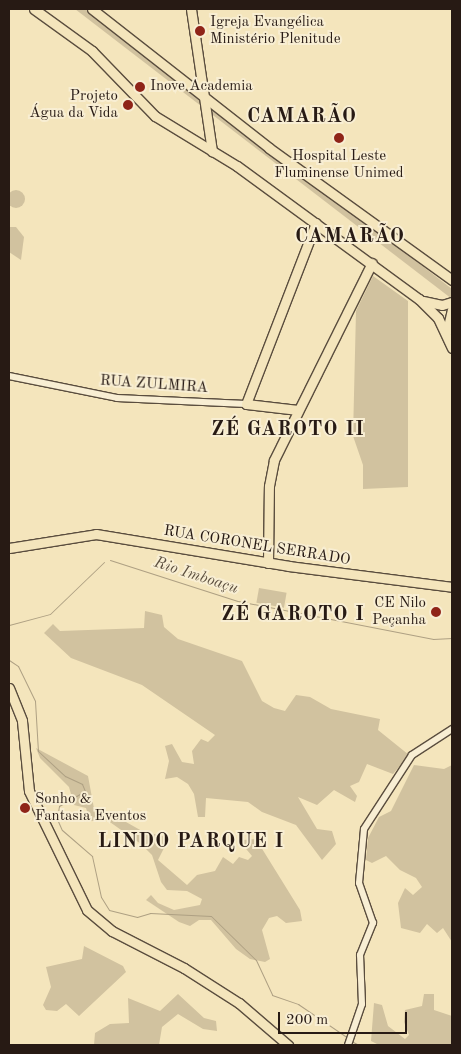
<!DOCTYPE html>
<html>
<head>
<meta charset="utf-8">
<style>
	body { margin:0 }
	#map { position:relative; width:461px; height:1054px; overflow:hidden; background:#f4e5bc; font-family:"Old Standard TT",serif }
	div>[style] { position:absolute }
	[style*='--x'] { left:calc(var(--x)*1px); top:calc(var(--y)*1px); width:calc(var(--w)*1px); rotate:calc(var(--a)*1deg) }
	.green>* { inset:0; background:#d1c29f; transform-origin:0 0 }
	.round { border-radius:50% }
	.stream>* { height:1px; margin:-0.5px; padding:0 0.5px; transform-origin:0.5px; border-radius:0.5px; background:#aea083 }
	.roads { filter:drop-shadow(1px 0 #5a4d3e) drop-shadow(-1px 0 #5a4d3e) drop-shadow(0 1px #5a4d3e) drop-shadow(0 -1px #5a4d3e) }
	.minor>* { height:6px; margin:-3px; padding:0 3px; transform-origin:3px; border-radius:3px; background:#f8eed3 }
	.major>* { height:9px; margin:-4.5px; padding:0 4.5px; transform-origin:4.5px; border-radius:4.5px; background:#f4e5bc }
	.dots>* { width:14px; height:14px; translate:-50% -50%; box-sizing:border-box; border:2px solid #f8eed3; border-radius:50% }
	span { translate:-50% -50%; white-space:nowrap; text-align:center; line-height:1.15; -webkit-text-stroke:4px #f8eed3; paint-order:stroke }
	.poi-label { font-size:15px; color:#271a14 }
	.left { translate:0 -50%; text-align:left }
	.right { translate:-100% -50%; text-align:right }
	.street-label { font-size:15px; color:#271a14 }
	.water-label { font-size:16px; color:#5d5040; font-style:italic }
	.district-label { font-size:20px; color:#271a14; font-weight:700; letter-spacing:1px }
	.frame { position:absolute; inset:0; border:10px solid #271a14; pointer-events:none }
	.scale { position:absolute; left:278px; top:1012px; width:129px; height:22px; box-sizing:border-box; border:2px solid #271a14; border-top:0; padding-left:6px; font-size:15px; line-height:18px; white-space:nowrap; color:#271a14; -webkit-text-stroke:4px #f8eed3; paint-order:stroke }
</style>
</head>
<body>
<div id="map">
	<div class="green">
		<i style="clip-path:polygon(75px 9px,91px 9px,452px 289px,452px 299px)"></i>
		<i class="round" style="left:7px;top:190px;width:18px;height:18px"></i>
		<i style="clip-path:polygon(9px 227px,16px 227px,24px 237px,21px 260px,9px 252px)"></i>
		<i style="clip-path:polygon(373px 276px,408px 301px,408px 487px,363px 489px,363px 465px,353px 436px,356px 311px)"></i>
		<i style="left:259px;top:588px;width:28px;height:15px;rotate:10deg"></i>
		<i style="clip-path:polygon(145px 611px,162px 615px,164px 627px,178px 639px,242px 661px,262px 701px,274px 708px,285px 711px,296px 695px,310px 697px,331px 709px,380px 719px,378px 730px,409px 755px,393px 774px,367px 764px,359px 782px,350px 786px,357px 796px,355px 802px,334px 790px,317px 805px,298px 797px,317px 829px,332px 831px,336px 844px,322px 860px,296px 825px,262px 812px,248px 802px,206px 798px,205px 817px,198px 817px,194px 794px,188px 784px,177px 777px,165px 779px,169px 761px,165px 746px,172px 744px,182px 762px,194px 764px,192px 751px,201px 739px,208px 742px,215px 735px,142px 685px,71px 658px,44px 633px,53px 624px,60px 631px,144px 628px)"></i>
		<i style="clip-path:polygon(36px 748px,88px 776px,95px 814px,110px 813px,142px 831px,166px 837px,167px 842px,158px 860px,187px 885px,197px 875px,215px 871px,223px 857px,233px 864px,239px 857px,248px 860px,252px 856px,242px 844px,243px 840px,256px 839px,300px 910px,302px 921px,286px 923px,277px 916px,269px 918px,262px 930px,270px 959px,265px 962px,250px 959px,236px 949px,211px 920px,199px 920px,190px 926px,179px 922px,146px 900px,151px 895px,158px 903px,174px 910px,200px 905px,202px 899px,187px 891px,167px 890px,161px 882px,152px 855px,141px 844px,107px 820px,90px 821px,86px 808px,74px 805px,69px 787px,40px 758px)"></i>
		<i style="clip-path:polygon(414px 765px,444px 769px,452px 765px,452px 942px,443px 928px,437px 933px,427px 924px,420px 933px,401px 928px,398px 903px,405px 888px,413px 895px,422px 887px,416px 878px,400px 870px,386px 856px,372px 863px,366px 860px,368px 838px,379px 817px,391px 811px)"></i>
		<i style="clip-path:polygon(84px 946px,123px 966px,126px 972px,79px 1016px,66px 1004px,57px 1011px,46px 1010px,43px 1005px,51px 987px,46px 967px,82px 959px)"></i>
		<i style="clip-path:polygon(178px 994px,204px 1018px,216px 1021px,217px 1031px,203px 1029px,178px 1014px,162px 1027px,159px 1045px,94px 1045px,95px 1033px,110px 1024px,129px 1023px,128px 998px,160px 1011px)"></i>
		<i style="clip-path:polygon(424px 994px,434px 994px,434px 1010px,452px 1016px,452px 1045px,379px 1045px,371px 1041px,374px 1003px,382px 1005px,388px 1026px,405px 1039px,409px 1035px,404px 1022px,405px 1010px,422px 1006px)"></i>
	</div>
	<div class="stream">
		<i style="--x:110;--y:560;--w:134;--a:17.8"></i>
		<i style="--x:238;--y:601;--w:199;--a:11"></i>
		<i style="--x:433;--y:639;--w:19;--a:-3"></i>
		<i style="--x:9;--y:625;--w:42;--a:-15"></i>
		<i style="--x:50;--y:614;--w:75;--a:-43.9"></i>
		<i style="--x:9;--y:660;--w:11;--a:34"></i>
		<i style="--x:18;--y:666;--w:39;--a:64"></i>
		<i style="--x:35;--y:701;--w:50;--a:86.6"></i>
		<i style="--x:38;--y:751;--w:37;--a:43"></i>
		<i style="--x:65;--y:776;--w:19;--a:25"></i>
		<i style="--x:82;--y:784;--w:8;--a:67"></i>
		<i style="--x:85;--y:791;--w:30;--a:150"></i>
		<i style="--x:59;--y:806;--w:13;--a:99"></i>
		<i style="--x:57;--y:819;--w:12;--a:66"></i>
		<i style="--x:62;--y:830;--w:40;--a:41"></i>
		<i style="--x:92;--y:856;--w:42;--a:77.6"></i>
		<i style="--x:101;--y:897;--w:15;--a:58"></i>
		<i style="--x:109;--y:910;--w:29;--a:14"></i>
		<i style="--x:137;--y:917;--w:14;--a:-17"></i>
		<i style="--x:150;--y:913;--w:61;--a:2.8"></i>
		<i style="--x:211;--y:916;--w:63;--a:44.4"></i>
		<i style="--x:256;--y:960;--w:38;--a:65"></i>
		<i style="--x:272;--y:995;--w:28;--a:19"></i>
		<i style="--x:298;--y:1004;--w:60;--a:34.2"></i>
		<i style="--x:353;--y:1042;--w:7;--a:27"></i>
	</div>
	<div class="roads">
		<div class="minor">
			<i style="--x:9;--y:376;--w:110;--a:11.5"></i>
			<i style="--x:117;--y:398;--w:129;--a:2.7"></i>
			<i style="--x:348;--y:1045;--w:43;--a:-71.1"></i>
			<i style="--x:362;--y:1004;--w:49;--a:-92.3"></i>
			<i style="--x:360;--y:955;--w:35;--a:-68"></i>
			<i style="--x:373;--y:923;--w:42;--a:-109.3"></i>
			<i style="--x:359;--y:883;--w:54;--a:-84.7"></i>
			<i style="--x:364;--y:829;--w:88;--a:-57"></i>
			<i style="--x:412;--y:755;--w:48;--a:-33"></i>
		</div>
		<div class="major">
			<i style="--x:34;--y:9;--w:72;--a:35.9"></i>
			<i style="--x:92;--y:51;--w:91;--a:45.9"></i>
			<i style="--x:155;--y:116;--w:96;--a:31.4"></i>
			<i style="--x:237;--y:166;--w:225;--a:36.2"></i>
			<i style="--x:419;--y:299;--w:27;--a:45"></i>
			<i style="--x:438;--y:318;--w:33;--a:65"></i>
			<i style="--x:92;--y:9;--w:225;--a:38.1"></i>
			<i style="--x:269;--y:148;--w:226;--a:35.8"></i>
			<i style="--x:191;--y:9;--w:144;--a:81.6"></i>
			<i style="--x:423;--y:301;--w:19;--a:12"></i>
			<i style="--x:442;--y:305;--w:10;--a:-17"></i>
			<i style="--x:447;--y:331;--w:22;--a:-77"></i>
			<i style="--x:298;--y:410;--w:52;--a:-173.4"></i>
			<i style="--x:246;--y:404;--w:194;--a:-68.9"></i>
			<i style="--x:9;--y:548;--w:88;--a:-9.1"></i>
			<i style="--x:96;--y:534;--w:196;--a:9.4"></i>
			<i style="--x:289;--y:566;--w:164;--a:7.3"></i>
			<i style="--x:268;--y:563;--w:77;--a:-89.3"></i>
			<i style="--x:269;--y:486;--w:26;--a:-79"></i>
			<i style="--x:274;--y:460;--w:220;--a:-63.6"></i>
			<i style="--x:9;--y:688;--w:35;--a:68"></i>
			<i style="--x:22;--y:721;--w:70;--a:84.3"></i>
			<i style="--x:29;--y:791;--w:132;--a:64"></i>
			<i style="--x:87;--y:910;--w:33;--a:40"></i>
			<i style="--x:112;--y:931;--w:81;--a:27.2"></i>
			<i style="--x:184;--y:968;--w:65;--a:32.5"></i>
			<i style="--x:239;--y:1003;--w:65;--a:40.6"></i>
		</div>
	</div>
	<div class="dots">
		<i style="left:200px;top:31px;background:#8f2418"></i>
		<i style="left:140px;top:87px;background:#8f2418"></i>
		<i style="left:128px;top:105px;background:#8f2418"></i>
		<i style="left:339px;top:138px;background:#8f2418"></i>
		<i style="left:436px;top:612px;background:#8f2418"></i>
		<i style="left:25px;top:808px;background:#8f2418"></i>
	</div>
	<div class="poi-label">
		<span class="left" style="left:210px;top:31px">Igreja Evangélica<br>Ministério Plenitude</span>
		<span class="left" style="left:150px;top:87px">Inove Academia</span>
		<span class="right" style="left:118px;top:105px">Projeto<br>Água da Vida</span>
		<span style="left:339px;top:165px">Hospital Leste<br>Fluminense Unimed</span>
		<span class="right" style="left:426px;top:612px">CE Nilo<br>Peçanha</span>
		<span class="left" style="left:35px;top:808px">Sonho &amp;<br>Fantasia Eventos</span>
	</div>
	<div class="street-label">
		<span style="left:154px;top:385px;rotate:4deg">RUA ZULMIRA</span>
		<span style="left:257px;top:546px;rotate:9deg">RUA CORONEL SERRADO</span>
	</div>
	<div class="water-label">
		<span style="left:196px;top:576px;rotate:18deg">Rio Imboaçu</span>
	</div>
	<div class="district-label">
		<span style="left:302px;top:117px">CAMARÃO</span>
		<span style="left:350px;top:237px">CAMARÃO</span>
		<span style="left:288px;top:430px">ZÉ GAROTO II</span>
		<span style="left:293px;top:615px">ZÉ GAROTO I</span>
		<span style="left:191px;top:842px">LINDO PARQUE I</span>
	</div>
	<div class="frame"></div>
	<div class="scale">200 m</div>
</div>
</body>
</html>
